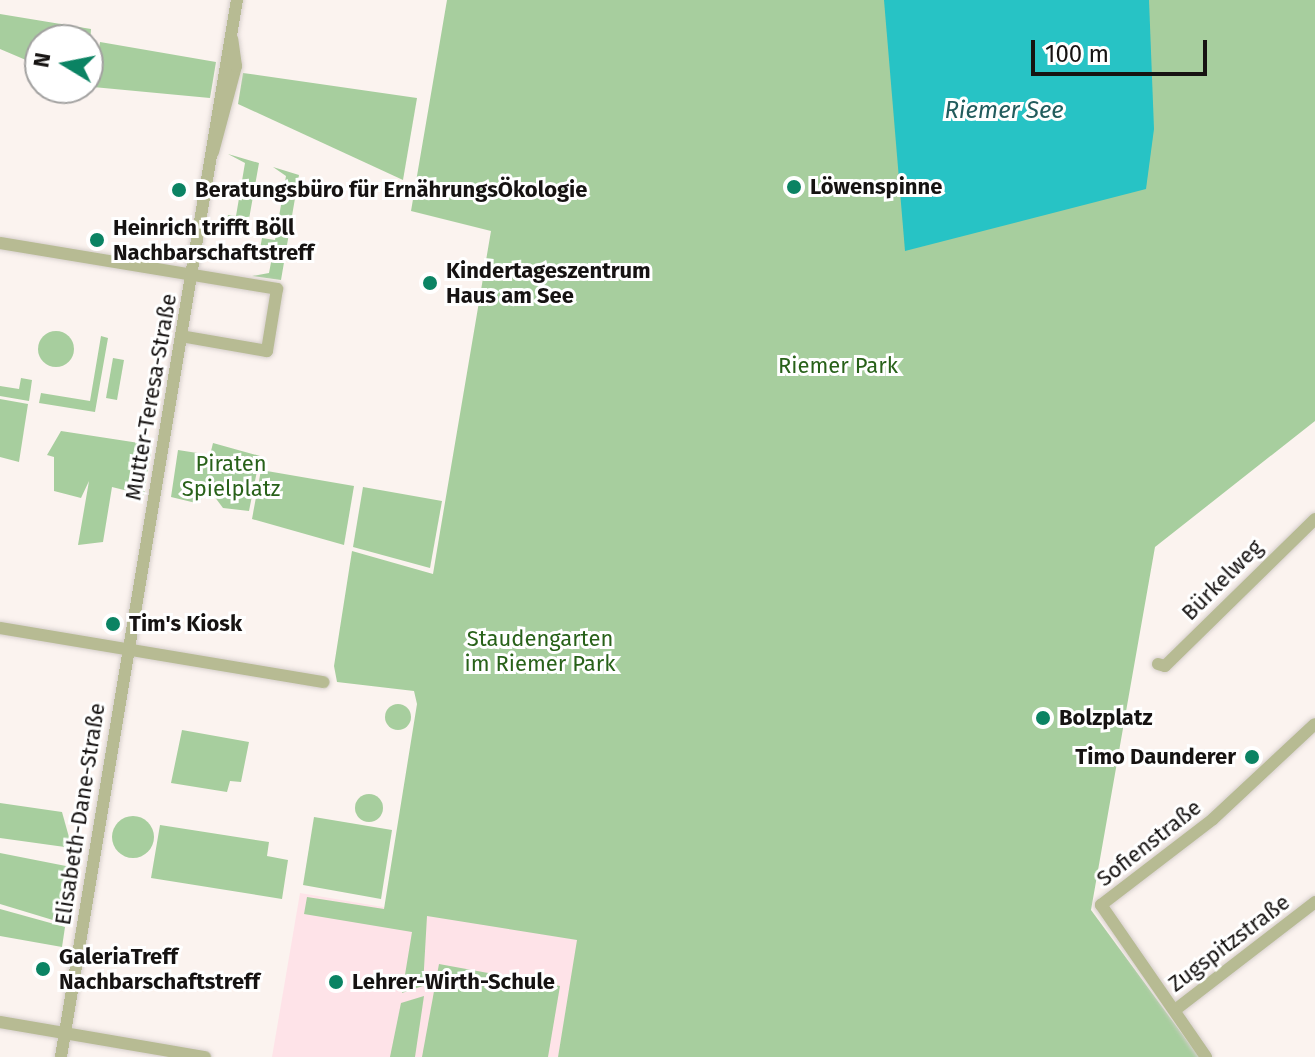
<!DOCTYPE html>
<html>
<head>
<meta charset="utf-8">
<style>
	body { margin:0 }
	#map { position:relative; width:1315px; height:1057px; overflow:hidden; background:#fbf3ef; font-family:"Fira Sans",sans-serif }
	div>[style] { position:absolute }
	.education>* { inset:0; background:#fee3e8 }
	.green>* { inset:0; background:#a7ce9e }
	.round { border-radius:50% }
	.water>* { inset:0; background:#27c3c5 }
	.roads { filter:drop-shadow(0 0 2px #d6cfcc) drop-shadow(0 0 2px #d6cfcc) }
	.minor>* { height:12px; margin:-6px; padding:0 6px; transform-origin:6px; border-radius:6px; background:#b7bb93 }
	.dots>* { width:22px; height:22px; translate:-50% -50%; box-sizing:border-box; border:4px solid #fff; border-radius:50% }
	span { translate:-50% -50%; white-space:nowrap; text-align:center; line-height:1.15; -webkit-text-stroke:6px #fff; paint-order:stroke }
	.poi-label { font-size:22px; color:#161312; font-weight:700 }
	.left { translate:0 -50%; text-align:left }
	.right { translate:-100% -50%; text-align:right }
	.park-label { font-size:22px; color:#286119 }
	.street-label { font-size:22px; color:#161312 }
	.water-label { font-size:24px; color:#225c5d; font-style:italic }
	.north { position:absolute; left:24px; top:24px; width:80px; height:80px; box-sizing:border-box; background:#fff; border:2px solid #a2a1a0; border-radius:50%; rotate:280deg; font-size:22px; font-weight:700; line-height:32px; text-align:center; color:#161312 }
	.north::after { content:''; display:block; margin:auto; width:28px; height:36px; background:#0b8363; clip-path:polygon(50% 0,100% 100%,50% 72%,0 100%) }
	.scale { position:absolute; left:1031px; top:40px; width:176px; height:36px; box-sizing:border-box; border:4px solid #161312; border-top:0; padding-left:10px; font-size:24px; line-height:28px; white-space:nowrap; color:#161312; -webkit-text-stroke:6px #fff; paint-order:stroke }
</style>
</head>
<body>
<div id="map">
	<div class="education">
		<i style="clip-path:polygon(300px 893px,578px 940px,558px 1057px,272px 1057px)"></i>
	</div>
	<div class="green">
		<i style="clip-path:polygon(447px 0,1315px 0,1315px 421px,1155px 547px,1091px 910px,1199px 1057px,558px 1057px,577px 940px,427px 916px,423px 986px,402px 993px,412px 932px,304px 914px,307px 897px,384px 909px,417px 704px,414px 691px,337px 682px,334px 666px,352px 551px,433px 574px,440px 532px,491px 231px,411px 211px)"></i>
		<i style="clip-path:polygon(0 14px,91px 29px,88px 74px,88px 40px,40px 40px,40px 66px,0 49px)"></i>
		<i style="clip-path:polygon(100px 42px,216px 62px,210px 98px,93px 87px)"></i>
		<i style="clip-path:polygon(243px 73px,417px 98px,403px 180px,238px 104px)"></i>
		<i style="clip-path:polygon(228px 154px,259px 163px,249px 219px,242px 218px,239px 235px,225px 232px,228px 215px,236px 216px,245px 163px)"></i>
		<i style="clip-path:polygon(273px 167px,299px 175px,281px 280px,252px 276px,269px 273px,273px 252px,260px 249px,262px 238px,275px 240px,286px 176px)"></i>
		<i class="round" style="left:38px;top:331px;width:36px;height:36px"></i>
		<i style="clip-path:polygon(101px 336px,108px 338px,95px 412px,39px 403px,41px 393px,90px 401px)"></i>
		<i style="clip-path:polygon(113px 358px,124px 360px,117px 400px,106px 398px)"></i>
		<i style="clip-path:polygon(21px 378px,32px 380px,29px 401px,0 396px,0 386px,19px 389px)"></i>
		<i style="clip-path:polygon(0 399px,28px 404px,19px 462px,0 457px)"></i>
		<i style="clip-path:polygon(61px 431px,152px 445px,144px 495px,112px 487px,103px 542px,78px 545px,89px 481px,81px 498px,54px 491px,54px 457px,47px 455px)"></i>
		<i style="clip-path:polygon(213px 443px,260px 456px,249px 511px,223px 508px,211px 492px,196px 503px,171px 497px,178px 450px,210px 455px)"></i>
		<i style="clip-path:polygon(261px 470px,354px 486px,344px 545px,252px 519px)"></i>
		<i style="clip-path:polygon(363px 487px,442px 501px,430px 568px,353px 547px)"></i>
		<i class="round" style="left:385px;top:704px;width:26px;height:26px"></i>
		<i style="clip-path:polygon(182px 730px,249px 742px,241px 782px,230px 781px,227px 792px,171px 783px)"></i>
		<i class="round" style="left:355px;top:794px;width:28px;height:28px"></i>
		<i style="clip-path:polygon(0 803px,62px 812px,72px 848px,0 838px)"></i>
		<i class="round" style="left:112px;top:816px;width:42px;height:42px"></i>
		<i style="clip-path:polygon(314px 817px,392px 830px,381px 899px,303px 885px)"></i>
		<i style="clip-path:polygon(160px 825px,269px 842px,267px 856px,288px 860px,282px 899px,151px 878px)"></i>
		<i style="clip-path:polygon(0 853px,76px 868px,66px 924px,0 904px)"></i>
		<i style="clip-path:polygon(0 909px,65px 927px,62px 947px,0 936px)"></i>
		<i style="clip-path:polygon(439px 964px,560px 986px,548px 1057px,422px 1057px)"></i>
		<i style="clip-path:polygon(424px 996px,415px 1057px,390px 1057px,401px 1003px)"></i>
	</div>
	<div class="water">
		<i style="clip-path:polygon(884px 0,1149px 0,1154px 129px,1146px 189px,905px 251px)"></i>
	</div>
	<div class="roads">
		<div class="minor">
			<i style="left:213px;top:152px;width:89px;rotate:-75deg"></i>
			<i style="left:236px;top:66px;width:27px;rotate:-98deg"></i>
			<i style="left:0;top:243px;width:281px;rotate:9.4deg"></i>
			<i style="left:277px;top:289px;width:63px;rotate:99.2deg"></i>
			<i style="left:267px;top:351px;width:87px;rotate:-170.1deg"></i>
			<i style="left:0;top:628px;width:328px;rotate:9.5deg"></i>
			<i style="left:1158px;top:664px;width:7px;rotate:16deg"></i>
			<i style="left:1165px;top:666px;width:210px;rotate:-44.4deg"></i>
			<i style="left:1175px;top:1010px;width:177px;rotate:-37.6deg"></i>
			<i style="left:0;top:1022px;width:208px;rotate:9.7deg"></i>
			<i style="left:61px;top:1057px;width:1072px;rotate:-80.55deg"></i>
			<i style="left:1206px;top:1057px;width:185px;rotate:-124.6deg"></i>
			<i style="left:1101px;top:905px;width:141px;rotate:-37.5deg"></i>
			<i style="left:1213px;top:819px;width:139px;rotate:-43deg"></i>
		</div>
	</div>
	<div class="dots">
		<i style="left:794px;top:187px;background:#0b8363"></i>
		<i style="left:179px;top:190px;background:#0b8363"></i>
		<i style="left:97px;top:240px;background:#0b8363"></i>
		<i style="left:430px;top:283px;background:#0b8363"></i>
		<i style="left:113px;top:624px;background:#0b8363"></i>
		<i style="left:1043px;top:718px;background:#0b8363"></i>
		<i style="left:1252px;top:757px;background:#0b8363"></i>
		<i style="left:43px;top:969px;background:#0b8363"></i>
		<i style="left:336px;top:982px;background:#0b8363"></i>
	</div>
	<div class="poi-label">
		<span class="left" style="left:810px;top:187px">Löwenspinne</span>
		<span class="left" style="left:195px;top:190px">Beratungsbüro für ErnährungsÖkologie</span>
		<span class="left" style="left:113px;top:240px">Heinrich trifft Böll<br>Nachbarschaftstreff</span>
		<span class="left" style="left:446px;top:283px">Kindertageszentrum<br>Haus am See</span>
		<span class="left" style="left:129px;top:624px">Tim's Kiosk</span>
		<span class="left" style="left:1059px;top:718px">Bolzplatz</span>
		<span class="right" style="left:1236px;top:757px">Timo Daunderer</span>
		<span class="left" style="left:59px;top:969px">GaleriaTreff<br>Nachbarschaftstreff</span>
		<span class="left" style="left:352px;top:982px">Lehrer-Wirth-Schule</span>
	</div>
	<div class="park-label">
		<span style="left:838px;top:366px">Riemer Park</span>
		<span style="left:231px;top:476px">Piraten<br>Spielplatz</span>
		<span style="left:540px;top:651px">Staudengarten<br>im Riemer Park</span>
	</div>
	<div class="street-label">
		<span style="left:151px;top:397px;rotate:-80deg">Mutter-Teresa-Straße</span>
		<span style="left:1222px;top:580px;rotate:-45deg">Bürkelweg</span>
		<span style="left:80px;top:814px;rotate:-81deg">Elisabeth-Dane-Straße</span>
		<span style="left:1149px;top:843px;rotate:-38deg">Sofienstraße</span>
		<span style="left:1229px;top:943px;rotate:-37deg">Zugspitzstraße</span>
	</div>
	<div class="water-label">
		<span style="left:1004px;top:111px">Riemer See</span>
	</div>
	<div class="north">N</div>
	<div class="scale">100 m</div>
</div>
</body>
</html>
